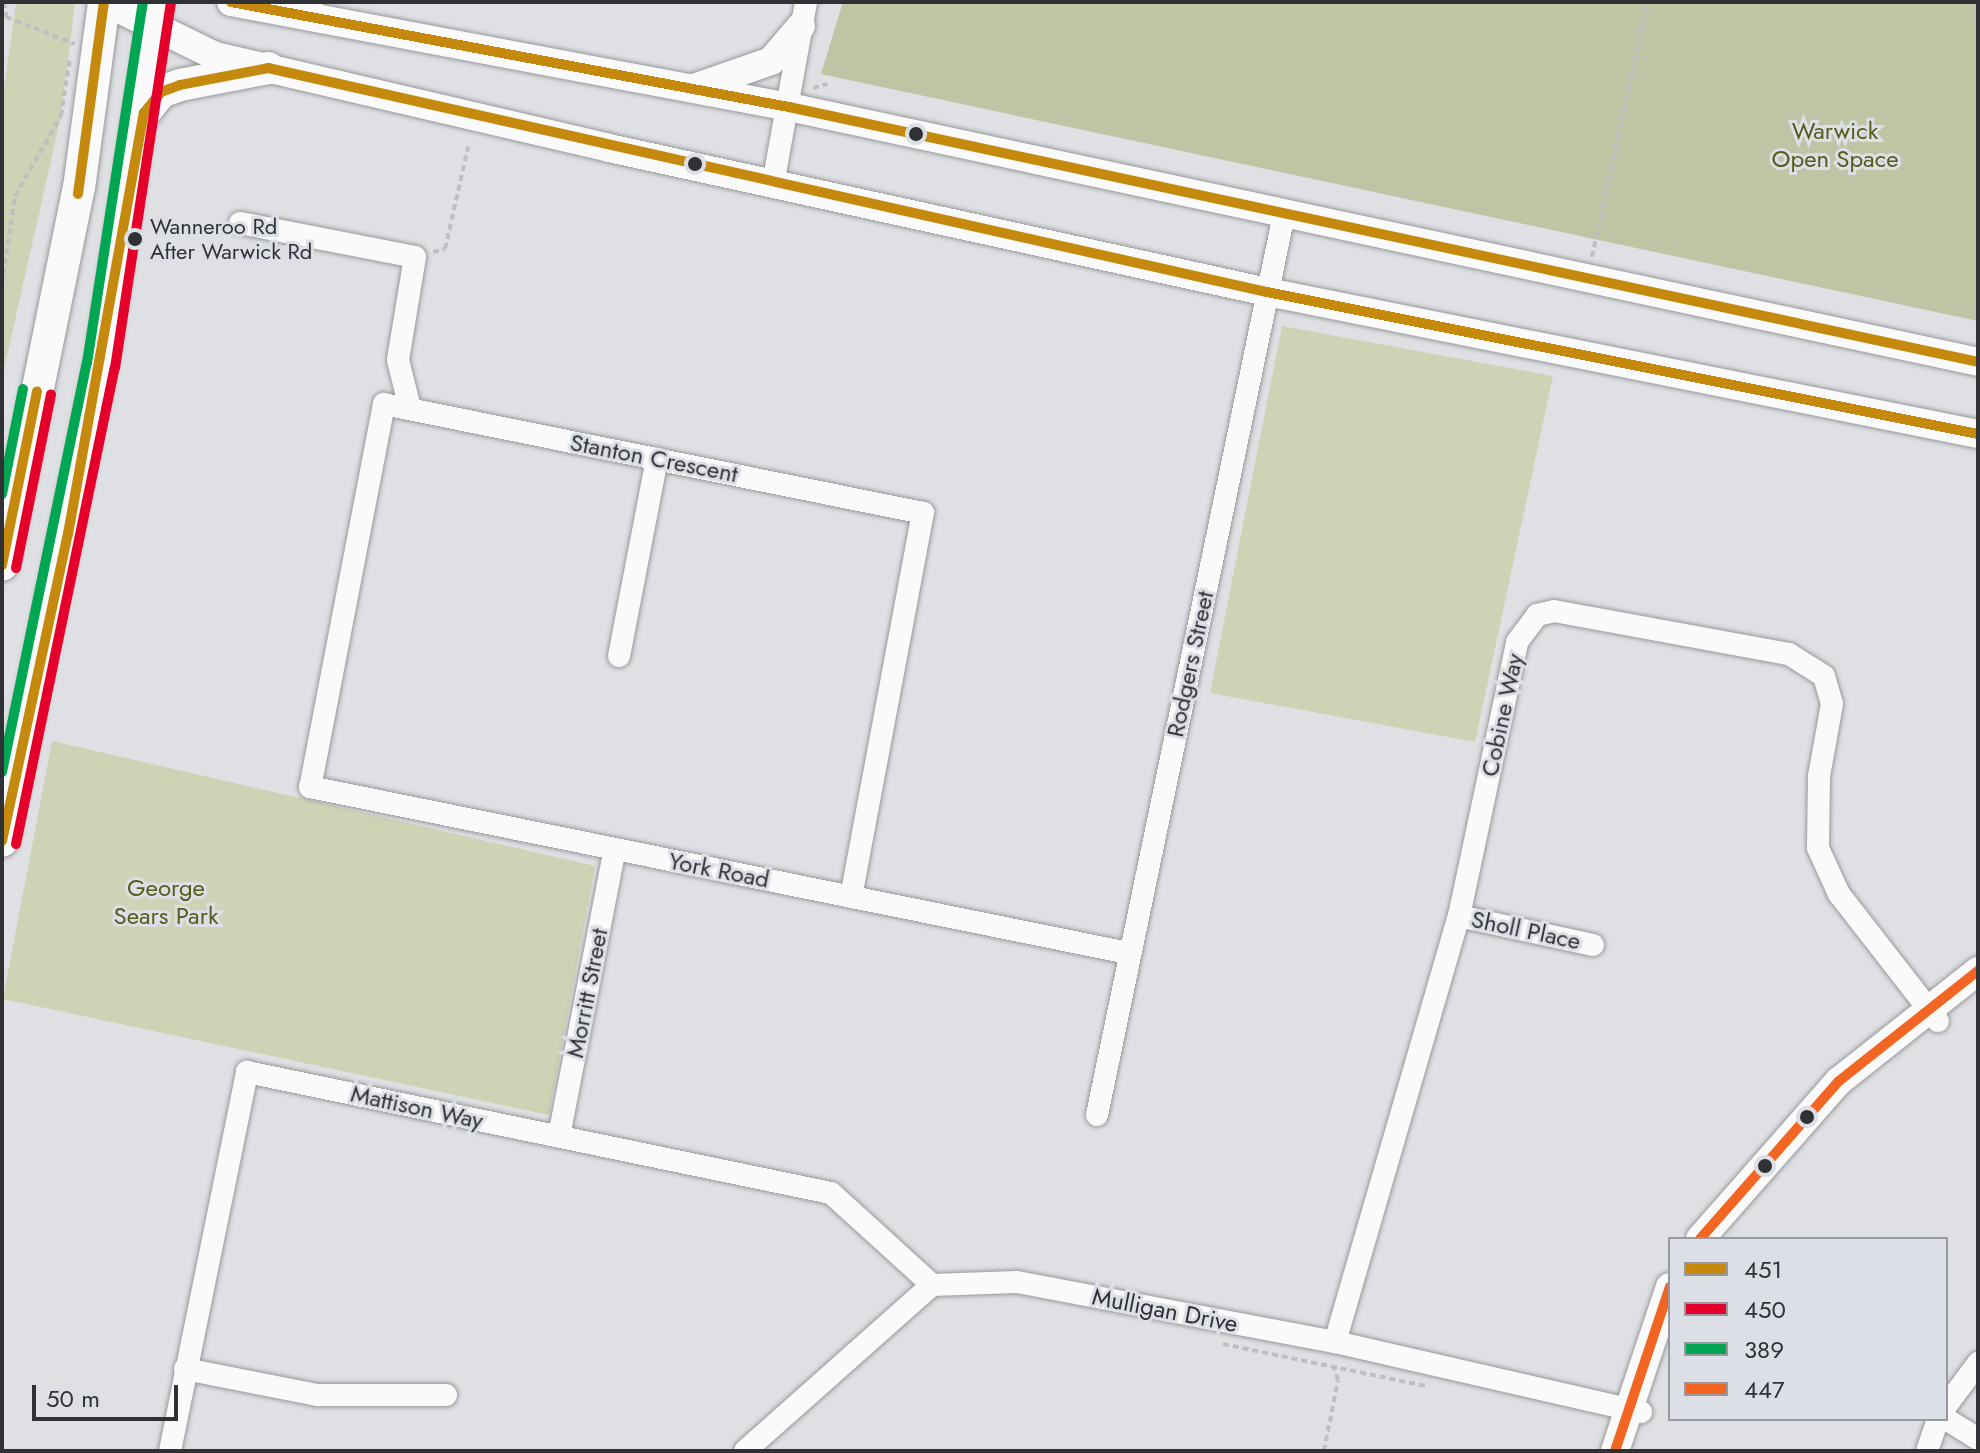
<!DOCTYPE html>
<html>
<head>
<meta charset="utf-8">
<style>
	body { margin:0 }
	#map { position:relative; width:1980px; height:1453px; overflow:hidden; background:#dee0e3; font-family:Jost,sans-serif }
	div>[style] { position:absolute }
	.green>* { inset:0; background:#cdd3b4 }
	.forest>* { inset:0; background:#bec4a4 }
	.path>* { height:4px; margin-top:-2px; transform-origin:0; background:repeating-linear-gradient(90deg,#bebfc0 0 6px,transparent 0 10px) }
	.roads { filter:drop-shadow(0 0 2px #98999b) drop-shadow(0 0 2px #98999b) }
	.minor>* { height:22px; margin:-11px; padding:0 11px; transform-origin:11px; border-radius:11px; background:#fafafb }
	.major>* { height:28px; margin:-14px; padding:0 14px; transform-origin:14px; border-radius:14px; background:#fafafb }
	.highway>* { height:32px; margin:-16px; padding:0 16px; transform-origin:16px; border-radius:16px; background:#fafafb }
	.bus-1>* { height:10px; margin:-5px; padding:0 5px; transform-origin:5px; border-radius:5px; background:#c5890d }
	.bus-2>* { height:10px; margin:-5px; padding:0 5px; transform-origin:5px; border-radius:5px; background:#e4002b }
	.bus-3>* { height:10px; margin:-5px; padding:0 5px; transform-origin:5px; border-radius:5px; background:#00a651 }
	.bus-4>* { height:10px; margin:-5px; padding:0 5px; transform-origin:5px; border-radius:5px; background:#f26522 }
	.dots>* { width:22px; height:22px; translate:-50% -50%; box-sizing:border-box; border:4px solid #dcdfe5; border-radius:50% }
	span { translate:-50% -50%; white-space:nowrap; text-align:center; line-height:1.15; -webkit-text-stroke:6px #dcdfe5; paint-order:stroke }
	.bus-label { font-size:22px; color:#303134 }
	.left { translate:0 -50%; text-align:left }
	.park-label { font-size:24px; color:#555d1a }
	.street-label { font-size:24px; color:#303134 }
	.frame { position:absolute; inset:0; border:4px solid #303134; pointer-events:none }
	.legend { position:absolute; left:1668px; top:1237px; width:280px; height:184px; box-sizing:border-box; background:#dcdfe5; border:2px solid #97999e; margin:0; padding:10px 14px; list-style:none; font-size:24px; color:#303134 }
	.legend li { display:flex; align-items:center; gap:16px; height:40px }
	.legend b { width:40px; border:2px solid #97999e }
	.scale { position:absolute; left:32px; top:1385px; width:146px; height:36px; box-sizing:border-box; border:4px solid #303134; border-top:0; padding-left:10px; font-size:24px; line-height:28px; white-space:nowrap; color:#303134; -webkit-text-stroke:6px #dcdfe5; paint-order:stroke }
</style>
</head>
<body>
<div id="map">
	<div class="green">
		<i style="clip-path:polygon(16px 2px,75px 2px,61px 116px,2px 378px,2px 104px)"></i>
		<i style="clip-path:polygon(1282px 326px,1553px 376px,1475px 742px,1210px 693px)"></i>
		<i style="clip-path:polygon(52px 741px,595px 866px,549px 1115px,3px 999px)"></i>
	</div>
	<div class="forest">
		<i style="clip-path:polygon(843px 2px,1978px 2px,1978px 321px,821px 74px)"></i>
	</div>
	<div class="path">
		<i style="left:4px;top:2px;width:15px;rotate:82deg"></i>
		<i style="left:6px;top:17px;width:74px;rotate:21.4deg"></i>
		<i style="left:813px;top:88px;width:15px;rotate:-16deg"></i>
		<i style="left:433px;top:252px;width:12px;rotate:-14deg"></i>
		<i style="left:445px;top:249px;width:105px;rotate:-77.3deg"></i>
		<i style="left:1592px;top:257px;width:261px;rotate:-77.8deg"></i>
		<i style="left:2px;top:284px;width:89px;rotate:-81.6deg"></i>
		<i style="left:15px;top:196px;width:92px;rotate:-60.1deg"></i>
		<i style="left:61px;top:116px;width:59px;rotate:-81.2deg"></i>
		<i style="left:1223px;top:1344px;width:207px;rotate:11.7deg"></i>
		<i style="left:1324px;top:1451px;width:72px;rotate:-78.8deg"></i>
		<i style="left:1338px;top:1380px;width:14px;rotate:-107deg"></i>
	</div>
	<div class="roads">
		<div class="minor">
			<i style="left:773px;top:184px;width:185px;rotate:-79.7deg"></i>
			<i style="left:240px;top:223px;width:178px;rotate:11deg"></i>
			<i style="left:415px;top:257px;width:104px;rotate:99.4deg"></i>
			<i style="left:398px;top:360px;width:49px;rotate:76deg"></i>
			<i style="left:619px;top:656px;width:201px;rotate:-79.1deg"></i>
			<i style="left:851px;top:897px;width:391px;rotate:-79.4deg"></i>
			<i style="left:923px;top:513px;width:550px;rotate:-168.57deg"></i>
			<i style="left:384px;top:404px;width:390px;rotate:100.9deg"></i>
			<i style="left:310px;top:787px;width:835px;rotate:11.47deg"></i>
			<i style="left:1459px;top:916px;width:137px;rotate:12.2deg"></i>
			<i style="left:1097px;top:1115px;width:920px;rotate:-78.27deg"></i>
			<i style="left:559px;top:1136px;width:292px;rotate:-79deg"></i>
			<i style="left:1335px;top:1342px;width:444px;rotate:-73.8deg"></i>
			<i style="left:1459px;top:916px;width:280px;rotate:-78deg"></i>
			<i style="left:1517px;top:642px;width:34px;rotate:-53deg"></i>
			<i style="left:1537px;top:615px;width:17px;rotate:-13deg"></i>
			<i style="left:1554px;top:611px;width:239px;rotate:10.4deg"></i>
			<i style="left:1789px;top:654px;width:41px;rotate:32.2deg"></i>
			<i style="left:1824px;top:676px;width:29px;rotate:74deg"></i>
			<i style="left:1832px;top:704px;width:73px;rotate:100.2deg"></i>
			<i style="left:1819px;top:776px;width:72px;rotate:90.8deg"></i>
			<i style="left:1818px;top:848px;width:51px;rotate:65.5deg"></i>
			<i style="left:1839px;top:894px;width:161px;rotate:52.1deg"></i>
			<i style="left:185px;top:1369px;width:136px;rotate:11.1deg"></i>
			<i style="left:318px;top:1395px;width:128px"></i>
			<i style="left:1946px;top:1406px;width:54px;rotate:-53.3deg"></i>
			<i style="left:1946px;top:1419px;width:38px;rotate:32deg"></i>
			<i style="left:170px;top:1451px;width:387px;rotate:-78.5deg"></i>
			<i style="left:247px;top:1072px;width:596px;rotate:11.71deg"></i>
			<i style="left:831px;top:1193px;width:137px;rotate:42.3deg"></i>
			<i style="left:745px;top:1451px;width:250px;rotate:-41.6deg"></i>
			<i style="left:932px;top:1285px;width:85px;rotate:-2deg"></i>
			<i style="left:1017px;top:1282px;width:324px;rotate:10.7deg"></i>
			<i style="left:1335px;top:1342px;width:314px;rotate:12.9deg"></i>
			<i style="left:1927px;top:1451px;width:34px;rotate:-71deg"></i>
		</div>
		<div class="major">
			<i style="left:105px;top:2px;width:123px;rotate:26.1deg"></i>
			<i style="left:215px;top:56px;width:405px;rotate:13.1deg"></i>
			<i style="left:609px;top:148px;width:674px;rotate:12.34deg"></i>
			<i style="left:1267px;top:292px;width:725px;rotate:11.29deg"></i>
			<i style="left:231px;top:2px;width:568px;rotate:10.66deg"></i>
			<i style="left:789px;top:107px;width:1216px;rotate:12.1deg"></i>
			<i style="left:694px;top:88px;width:82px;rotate:-19.3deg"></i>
			<i style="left:771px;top:61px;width:46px;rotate:-49.4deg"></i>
			<i style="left:1700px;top:1239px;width:210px;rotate:-48.7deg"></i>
			<i style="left:1839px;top:1081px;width:177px;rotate:-38.4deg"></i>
			<i style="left:1615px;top:1451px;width:173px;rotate:-71.5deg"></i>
		</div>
		<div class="highway">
			<i style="left:275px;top:2px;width:36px;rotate:18deg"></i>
			<i style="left:144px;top:113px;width:27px;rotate:-51deg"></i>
			<i style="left:161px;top:92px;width:20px;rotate:-20deg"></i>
			<i style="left:180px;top:85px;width:90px;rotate:-10.9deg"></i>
			<i style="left:2px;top:565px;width:385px;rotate:-78.5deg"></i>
			<i style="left:79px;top:188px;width:188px;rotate:-82.3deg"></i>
			<i style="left:2px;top:841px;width:486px;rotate:-78.3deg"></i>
			<i style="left:101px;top:365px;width:367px;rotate:-81.2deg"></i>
		</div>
	</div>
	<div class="bus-1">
		<i style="left:231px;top:2px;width:568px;rotate:10.66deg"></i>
		<i style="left:789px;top:107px;width:1216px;rotate:12.1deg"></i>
		<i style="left:78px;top:194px;width:194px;rotate:-82.3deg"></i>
		<i style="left:2px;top:565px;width:177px;rotate:-78.6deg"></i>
		<i style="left:2px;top:841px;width:314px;rotate:-77.9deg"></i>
		<i style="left:68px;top:534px;width:428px;rotate:-79.8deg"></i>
		<i style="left:144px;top:113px;width:27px;rotate:-51deg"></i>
		<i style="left:161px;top:92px;width:20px;rotate:-20deg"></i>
		<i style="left:180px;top:85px;width:90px;rotate:-10.9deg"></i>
		<i style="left:268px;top:68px;width:1024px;rotate:12.64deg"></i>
		<i style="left:1267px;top:292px;width:725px;rotate:11.29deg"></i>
	</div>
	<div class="bus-2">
		<i style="left:16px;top:568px;width:177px;rotate:-78.6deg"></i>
		<i style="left:16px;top:844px;width:486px;rotate:-78.3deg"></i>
		<i style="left:115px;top:368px;width:368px;rotate:-81.3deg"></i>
	</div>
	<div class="bus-3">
		<i style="left:2px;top:494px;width:107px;rotate:-78.7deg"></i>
		<i style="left:2px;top:772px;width:418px;rotate:-78.3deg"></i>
		<i style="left:87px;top:363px;width:365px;rotate:-81.2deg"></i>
	</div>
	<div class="bus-4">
		<i style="left:1700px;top:1239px;width:210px;rotate:-48.7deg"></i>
		<i style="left:1839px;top:1081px;width:177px;rotate:-38.4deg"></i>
		<i style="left:1615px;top:1451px;width:173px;rotate:-71.5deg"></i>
	</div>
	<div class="dots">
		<i style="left:916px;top:134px;background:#303134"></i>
		<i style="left:695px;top:164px;background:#303134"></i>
		<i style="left:135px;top:239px;background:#303134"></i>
		<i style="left:1807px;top:1117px;background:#303134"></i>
		<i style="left:1765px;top:1166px;background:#303134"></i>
	</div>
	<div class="bus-label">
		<span class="left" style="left:150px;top:239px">Wanneroo Rd<br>After Warwick Rd</span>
	</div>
	<div class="park-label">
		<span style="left:1835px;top:145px">Warwick<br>Open Space</span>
		<span style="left:166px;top:902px">George<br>Sears Park</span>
	</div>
	<div class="street-label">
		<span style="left:654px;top:458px;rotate:11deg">Stanton Crescent</span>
		<span style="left:1190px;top:664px;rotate:-78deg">Rodgers Street</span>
		<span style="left:1502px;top:715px;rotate:-78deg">Cobine Way</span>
		<span style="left:719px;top:870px;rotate:11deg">York Road</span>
		<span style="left:1526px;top:930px;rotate:12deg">Sholl Place</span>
		<span style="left:587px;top:993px;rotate:-79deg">Morritt Street</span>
		<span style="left:417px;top:1107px;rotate:12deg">Mattison Way</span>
		<span style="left:1165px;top:1310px;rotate:11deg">Mulligan Drive</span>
	</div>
	<div class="frame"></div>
	<ul class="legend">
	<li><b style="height:10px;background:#c5890d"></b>451</li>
	<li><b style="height:10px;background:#e4002b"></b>450</li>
	<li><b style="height:10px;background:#00a651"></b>389</li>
	<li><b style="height:10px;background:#f26522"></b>447</li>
	</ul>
	<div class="scale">50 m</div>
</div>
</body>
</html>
